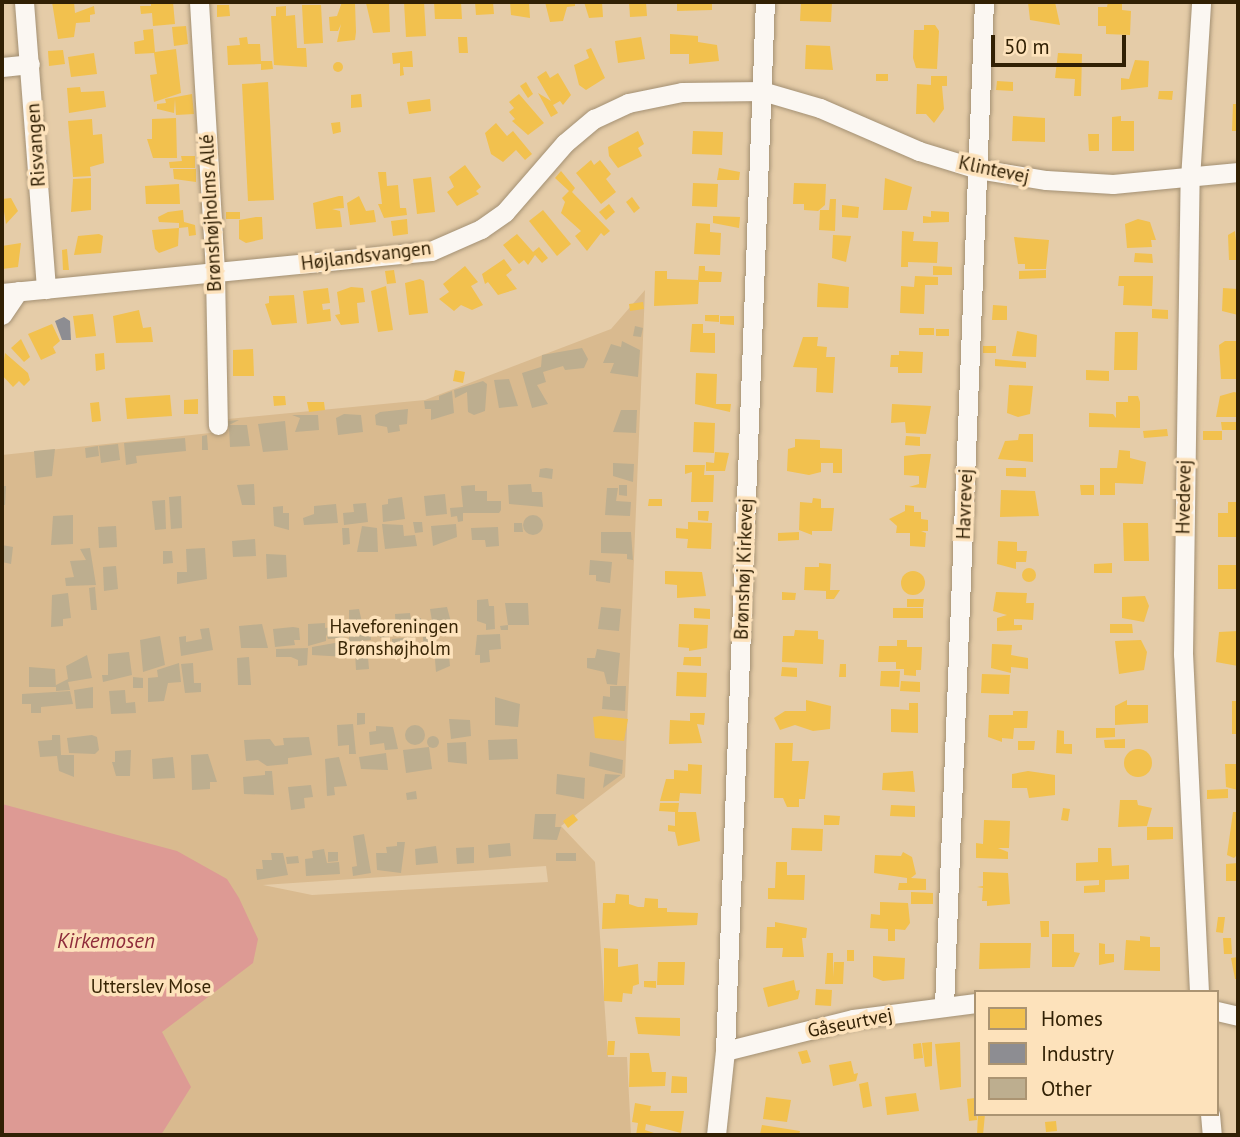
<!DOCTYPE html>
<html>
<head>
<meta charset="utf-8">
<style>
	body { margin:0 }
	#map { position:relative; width:1240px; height:1137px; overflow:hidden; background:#e5cca8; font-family:"PT Sans",sans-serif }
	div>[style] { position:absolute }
	.green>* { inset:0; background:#d9ba8f }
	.water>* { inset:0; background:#dd9a94 }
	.homes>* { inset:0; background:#f2c14e }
	.round { border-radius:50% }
	.industry>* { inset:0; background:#8d8d92 }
	.building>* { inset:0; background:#bdae8f }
	.roads { filter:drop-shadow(0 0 2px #a39073) drop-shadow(0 0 2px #a39073) }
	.minor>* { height:19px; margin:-9.5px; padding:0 9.5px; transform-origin:9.5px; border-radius:9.5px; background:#fbf7f2 }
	span { translate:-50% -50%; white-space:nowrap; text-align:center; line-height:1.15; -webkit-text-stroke:7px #fde2bb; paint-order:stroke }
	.street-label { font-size:19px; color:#312004 }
	.park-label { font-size:19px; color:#392606 }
	.water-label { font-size:21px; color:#8f2c3b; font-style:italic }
	.frame { position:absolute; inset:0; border:4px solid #312004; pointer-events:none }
	.legend { position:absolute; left:974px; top:990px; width:245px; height:126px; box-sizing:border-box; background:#fde2bb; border:2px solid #ab9472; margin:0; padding:9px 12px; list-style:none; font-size:21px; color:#312004 }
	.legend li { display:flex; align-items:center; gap:14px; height:35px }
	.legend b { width:35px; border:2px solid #ab9472 }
	.scale { position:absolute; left:991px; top:35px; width:135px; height:32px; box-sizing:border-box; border:4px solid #312004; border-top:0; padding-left:9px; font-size:21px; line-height:24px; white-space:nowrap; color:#312004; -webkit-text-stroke:5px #fde2bb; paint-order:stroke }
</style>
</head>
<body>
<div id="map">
	<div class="green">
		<i style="clip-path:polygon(evenodd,645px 290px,625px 777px,561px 826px,595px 862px,608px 1057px,627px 1057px,631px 1135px,2px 1135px,2px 455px,220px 432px,228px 419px,425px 400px,611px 329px,645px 290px,546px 866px,548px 882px,312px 895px,263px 885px,546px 866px)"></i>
	</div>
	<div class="water">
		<i style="clip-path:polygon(2px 804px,177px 851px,227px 879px,239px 898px,258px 939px,253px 963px,162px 1032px,191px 1087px,161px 1135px,2px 1135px)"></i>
	</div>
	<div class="homes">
		<i style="clip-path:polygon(52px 2px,74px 2px,75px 13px,94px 6px,95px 14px,90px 15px,90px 22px,76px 23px,74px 37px,58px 39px)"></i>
		<i style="clip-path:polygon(151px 2px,173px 2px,175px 24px,153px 26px,152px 13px,141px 14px,140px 6px,151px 6px)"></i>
		<i style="clip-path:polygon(342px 2px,355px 3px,356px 32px,355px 40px,337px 42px,341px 24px,338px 31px,330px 31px,329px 17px,337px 16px)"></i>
		<i style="clip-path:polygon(389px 2px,390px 32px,373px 33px,366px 3px)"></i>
		<i style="clip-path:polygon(404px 2px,424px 2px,426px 36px,406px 37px)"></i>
		<i style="clip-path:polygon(434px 2px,461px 2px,462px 19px,435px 19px)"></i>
		<i style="clip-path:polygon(475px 2px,493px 2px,494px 14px,476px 15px)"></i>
		<i style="clip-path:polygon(510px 2px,529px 2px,530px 18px,511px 15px)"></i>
		<i style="clip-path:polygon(545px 2px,575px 2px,575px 6px,567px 7px,563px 21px,550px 22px)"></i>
		<i style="clip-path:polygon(584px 2px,602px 2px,603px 17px,589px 18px)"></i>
		<i style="clip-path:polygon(629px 2px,646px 2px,647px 16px,630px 17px)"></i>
		<i style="clip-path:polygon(677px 2px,712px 2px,712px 10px,677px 11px)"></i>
		<i style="clip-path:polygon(801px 2px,832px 2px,831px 22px,800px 21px)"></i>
		<i style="clip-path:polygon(1028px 2px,1055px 2px,1060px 25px,1030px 20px)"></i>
		<i style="clip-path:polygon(1108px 2px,1122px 2px,1122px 10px,1131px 11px,1130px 35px,1106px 34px,1106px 26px,1098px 26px,1098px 7px,1107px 7px)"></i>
		<i style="clip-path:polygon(217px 5px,229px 5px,230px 16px,217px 17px)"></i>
		<i style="clip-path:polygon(302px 5px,321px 5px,323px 43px,304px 44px)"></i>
		<i style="clip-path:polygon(286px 6px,286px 16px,295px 15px,297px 48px,306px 48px,307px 67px,274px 65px,271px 16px,276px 16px,276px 7px)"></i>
		<i style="clip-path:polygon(924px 25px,935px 25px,939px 31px,937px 69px,916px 68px,913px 58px,914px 30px,924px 30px)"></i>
		<i style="clip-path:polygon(186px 26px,188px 44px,174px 46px,172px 27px)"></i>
		<i style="clip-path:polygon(153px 29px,155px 52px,176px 49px,181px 93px,154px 102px,150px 75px,157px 74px,154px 53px,135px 54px,134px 42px,144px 40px,143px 30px)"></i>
		<i style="clip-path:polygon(670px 34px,698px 36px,698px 42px,717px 45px,719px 61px,689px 64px,689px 54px,670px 54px)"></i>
		<i style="clip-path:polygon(247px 37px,248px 44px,260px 44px,261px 61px,272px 61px,273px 69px,261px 70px,261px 64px,228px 65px,227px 46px,240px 45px,239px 38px)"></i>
		<i style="clip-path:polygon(458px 37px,467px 37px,468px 53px,459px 53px)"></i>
		<i style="clip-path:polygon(641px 37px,645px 59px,618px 63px,615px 41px)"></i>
		<i style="clip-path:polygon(806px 45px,830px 46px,833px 70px,805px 69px)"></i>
		<i style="clip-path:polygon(591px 48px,605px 78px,586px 90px,579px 85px,574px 65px,589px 58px,586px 50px)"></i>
		<i style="clip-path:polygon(63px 50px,65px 64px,49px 66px,48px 51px)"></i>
		<i style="clip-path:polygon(412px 51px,413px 67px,403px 67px,404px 75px,400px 76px,400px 63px,393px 64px,392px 53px)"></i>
		<i style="clip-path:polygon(94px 53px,97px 74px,71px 77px,68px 57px)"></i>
		<i style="clip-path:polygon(1058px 53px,1082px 54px,1081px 96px,1074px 96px,1075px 79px,1055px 78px)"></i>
		<i style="clip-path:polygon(1135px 60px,1149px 61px,1148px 87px,1121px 90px,1121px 78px,1129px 79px)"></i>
		<i class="round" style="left:333px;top:62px;width:10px;height:10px"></i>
		<i style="clip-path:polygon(546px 71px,550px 78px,558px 73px,571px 95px,563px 105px,560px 101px,553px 105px,558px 113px,551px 117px,538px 93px,551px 101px,537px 77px)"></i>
		<i style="clip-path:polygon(876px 74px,888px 74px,888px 81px,876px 81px)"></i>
		<i style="clip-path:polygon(931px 76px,947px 76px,947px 86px,942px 86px,944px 109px,934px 123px,926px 114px,916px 114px,917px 84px,931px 85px)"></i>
		<i style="clip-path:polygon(997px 81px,1013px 82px,1013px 91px,996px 90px)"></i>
		<i style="clip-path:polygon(268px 82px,274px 200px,248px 201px,242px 84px)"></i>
		<i style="clip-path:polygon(526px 82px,533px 94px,528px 98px,520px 86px)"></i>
		<i style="clip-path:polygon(80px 87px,81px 92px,104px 91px,106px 107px,69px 113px,67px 88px)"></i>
		<i style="clip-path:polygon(1159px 91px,1173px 91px,1172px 100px,1158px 99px)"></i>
		<i style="clip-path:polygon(192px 94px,194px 114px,176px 115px,175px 99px,174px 113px,157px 109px,157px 104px,166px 103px,165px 99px)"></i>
		<i style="clip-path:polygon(361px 94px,362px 107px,351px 108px,351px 95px)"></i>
		<i style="clip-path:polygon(519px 94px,544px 123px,528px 135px,512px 121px,515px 119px,509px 112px,514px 108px,509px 102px)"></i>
		<i style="clip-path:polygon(430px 99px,431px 111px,409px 114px,407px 102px)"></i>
		<i style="clip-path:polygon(1233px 104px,1238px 104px,1238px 131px,1232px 131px)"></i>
		<i style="clip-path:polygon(1013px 116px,1045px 118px,1045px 142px,1012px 141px)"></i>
		<i style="clip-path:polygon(1121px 116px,1121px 121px,1134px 121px,1134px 151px,1112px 151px,1112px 117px)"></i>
		<i style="clip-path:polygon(176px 118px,177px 158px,153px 158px,147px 139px,152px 139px,152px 119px)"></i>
		<i style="clip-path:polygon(92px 119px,93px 135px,102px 134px,104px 163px,90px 167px,91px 176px,73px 177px,68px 121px)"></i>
		<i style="clip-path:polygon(340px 122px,341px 132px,333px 134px,331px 123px)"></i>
		<i style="clip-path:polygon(496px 123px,507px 136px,513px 131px,532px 154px,525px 160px,516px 150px,503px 162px,491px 154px,485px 133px)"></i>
		<i style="clip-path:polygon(638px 131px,644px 144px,638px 148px,642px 156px,618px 168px,609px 156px,608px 147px)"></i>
		<i style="clip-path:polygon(693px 131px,723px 132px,722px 155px,692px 154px)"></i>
		<i style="clip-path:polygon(1088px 134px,1099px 134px,1099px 151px,1089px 151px)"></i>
		<i style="clip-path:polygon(181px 156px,195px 156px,195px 168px,170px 168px,169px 162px,182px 161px)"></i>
		<i style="clip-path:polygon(591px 160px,594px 165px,600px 160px,611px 174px,606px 179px,616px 192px,601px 204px,576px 173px)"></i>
		<i style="clip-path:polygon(465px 165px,481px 187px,476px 191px,479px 194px,457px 206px,447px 192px,454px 187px,449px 177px)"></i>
		<i style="clip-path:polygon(719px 168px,740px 172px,739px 180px,717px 180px)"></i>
		<i style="clip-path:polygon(173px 169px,196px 169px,196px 182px,174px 179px)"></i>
		<i style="clip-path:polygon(561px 171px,575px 188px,572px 192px,610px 231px,604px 236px,601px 233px,587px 251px,575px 236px,581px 231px,561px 213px,565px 202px,562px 198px,569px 191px,555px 178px)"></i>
		<i style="clip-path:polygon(378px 172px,386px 172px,387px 186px,398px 185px,400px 208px,406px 208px,407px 215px,384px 218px,378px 204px,382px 204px)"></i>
		<i style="clip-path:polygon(431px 177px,435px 212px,417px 214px,413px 179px)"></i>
		<i style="clip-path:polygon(91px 178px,91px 210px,71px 212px,73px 179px)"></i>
		<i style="clip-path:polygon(885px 178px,912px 187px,907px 210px,883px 210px)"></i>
		<i style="clip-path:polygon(693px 183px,718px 184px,717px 207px,692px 206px)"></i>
		<i style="clip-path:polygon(794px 183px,826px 184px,825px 205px,818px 211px,804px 210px,804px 204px,793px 204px)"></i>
		<i style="clip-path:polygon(179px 184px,180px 204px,146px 204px,145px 186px)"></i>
		<i style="clip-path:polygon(339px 196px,343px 196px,344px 208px,332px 209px,340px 211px,342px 227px,316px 229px,313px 203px)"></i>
		<i style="clip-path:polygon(359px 196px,366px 211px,374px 210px,376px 222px,350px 225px,347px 203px)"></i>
		<i style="clip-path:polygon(632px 197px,640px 208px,634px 213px,626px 202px)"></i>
		<i style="clip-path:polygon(11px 198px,18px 211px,6px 224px,2px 199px)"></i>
		<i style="clip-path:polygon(830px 199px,836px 199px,835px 231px,819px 230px,820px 210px,829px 210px)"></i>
		<i style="clip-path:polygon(609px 204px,615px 212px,606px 220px,599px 212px)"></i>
		<i style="clip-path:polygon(842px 205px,859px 207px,858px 218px,842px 217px)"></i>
		<i style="clip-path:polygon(183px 210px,184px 222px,195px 225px,196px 235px,189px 236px,188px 227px,179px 228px,179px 223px,159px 222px,158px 217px,168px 212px)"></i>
		<i style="clip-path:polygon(543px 210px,571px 244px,557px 256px,529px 221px)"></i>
		<i style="clip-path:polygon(931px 211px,949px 212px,949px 222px,923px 223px,923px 216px,931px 217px)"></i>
		<i style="clip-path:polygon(226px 212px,240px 212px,240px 219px,226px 219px)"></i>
		<i style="clip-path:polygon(713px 216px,740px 217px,739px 228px,713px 223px)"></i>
		<i style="clip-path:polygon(256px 217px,262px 217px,263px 239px,246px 243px,239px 239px,239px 220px)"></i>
		<i style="clip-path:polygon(407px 219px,408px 234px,393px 236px,391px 221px)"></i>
		<i style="clip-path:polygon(1138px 219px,1150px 222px,1156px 240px,1151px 240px,1152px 247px,1127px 248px,1125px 224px)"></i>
		<i style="clip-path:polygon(696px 223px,710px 224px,710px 232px,721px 233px,720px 255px,694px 254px)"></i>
		<i style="clip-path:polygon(179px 228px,178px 246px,159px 253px,155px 249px,152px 230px)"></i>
		<i style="clip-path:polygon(902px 231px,914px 232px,913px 241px,938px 242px,937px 263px,908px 262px,908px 267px,901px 267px)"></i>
		<i style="clip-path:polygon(1235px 231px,1238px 260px,1229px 260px,1228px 235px)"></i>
		<i style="clip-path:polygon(99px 234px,103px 236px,101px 253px,74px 255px,78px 236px)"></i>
		<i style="clip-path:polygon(517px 234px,533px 252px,539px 247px,548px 258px,542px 263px,535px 255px,528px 265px,524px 260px,519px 264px,503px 245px)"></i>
		<i style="clip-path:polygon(833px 235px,851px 236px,846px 262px,832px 258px)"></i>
		<i style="clip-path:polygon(1014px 237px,1049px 240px,1046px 269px,1025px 269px,1025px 264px,1018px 264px)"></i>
		<i style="clip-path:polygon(21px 243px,18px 267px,2px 269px,2px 246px)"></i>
		<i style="clip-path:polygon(67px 249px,69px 270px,63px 270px,62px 250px)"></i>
		<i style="clip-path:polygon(1135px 253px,1152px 254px,1153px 263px,1134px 262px)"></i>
		<i style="clip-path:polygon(504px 259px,512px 270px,506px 275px,517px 289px,498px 295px,488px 282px,485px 284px,482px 274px)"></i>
		<i style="clip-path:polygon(465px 266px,478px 282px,471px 286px,483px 305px,472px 310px,461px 305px,454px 311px,439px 299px,449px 292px,443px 284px)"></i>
		<i style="clip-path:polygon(699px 266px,705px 266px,705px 271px,722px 272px,721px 282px,699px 282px,698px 304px,654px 306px,655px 271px,667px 271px,667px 279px,698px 280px)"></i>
		<i style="clip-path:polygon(933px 266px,952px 267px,952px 275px,933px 275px)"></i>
		<i style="clip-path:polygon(394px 270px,396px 283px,387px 284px,385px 271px)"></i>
		<i style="clip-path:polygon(1046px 270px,1046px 278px,1019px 279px,1019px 271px)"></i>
		<i style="clip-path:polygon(915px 276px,938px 277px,938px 285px,925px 285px,924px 314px,900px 313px,901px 286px,914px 287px)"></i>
		<i style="clip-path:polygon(1119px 276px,1153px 276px,1152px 306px,1123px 305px,1124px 286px,1118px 286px)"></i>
		<i style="clip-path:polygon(420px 279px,424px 281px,428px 313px,409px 315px,405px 283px)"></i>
		<i style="clip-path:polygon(818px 283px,849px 287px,848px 308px,817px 307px)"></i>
		<i style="clip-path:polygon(386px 286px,393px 330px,378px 332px,371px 291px)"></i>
		<i style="clip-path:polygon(351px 287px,363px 288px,365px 302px,357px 303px,359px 323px,341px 325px,335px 315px,340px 314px,337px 292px)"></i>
		<i style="clip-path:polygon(328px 288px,330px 303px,322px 304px,323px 310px,330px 309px,331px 321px,307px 324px,303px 291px)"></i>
		<i style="clip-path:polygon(1223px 288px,1238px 289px,1238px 315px,1222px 311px)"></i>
		<i style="clip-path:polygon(294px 295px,297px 323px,272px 325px,265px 304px,269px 303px,269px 296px)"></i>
		<i style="clip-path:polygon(643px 302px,644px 309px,630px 311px,629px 304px)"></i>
		<i style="clip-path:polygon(993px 305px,1007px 306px,1007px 320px,992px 320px)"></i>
		<i style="clip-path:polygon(1152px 309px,1168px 310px,1168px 319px,1152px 318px)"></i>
		<i style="clip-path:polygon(139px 310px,143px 328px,151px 327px,153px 342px,116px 343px,113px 316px)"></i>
		<i style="clip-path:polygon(93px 314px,96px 336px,76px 338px,73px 316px)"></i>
		<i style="clip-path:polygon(705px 315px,719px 315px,719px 322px,705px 321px)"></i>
		<i style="clip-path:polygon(720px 316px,734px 316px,734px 325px,720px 324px)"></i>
		<i style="clip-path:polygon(52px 324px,60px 341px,53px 347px,56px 353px,41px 360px,28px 334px)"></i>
		<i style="clip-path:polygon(692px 324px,703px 324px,703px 333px,715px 333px,715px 353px,690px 352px)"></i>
		<i style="clip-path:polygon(919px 328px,934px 328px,934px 335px,919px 335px)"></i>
		<i style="clip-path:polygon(936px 329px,949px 329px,949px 336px,936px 336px)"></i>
		<i style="clip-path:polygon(1017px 331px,1037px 335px,1036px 357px,1012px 356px)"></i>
		<i style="clip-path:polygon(1115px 332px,1138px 332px,1137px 370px,1114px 370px)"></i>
		<i style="clip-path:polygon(803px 337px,818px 337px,817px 346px,827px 347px,826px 357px,835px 357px,833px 393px,816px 392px,817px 368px,793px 367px)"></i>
		<i style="clip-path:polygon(21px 339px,30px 357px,24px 362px,11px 348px)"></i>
		<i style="clip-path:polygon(1225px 341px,1238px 341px,1238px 379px,1221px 379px,1219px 345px)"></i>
		<i style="clip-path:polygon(983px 346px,996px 346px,996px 353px,983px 353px)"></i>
		<i style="clip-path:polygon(253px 349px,254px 376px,233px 376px,233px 350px)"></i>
		<i style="clip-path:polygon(899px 351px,923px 352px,922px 373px,898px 373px,898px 367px,890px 367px,891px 355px,899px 355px)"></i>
		<i style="clip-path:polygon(5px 353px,28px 373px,30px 380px,24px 386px,19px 381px,13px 387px,2px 375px)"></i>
		<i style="clip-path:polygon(104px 353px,105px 369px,96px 371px,95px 354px)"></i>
		<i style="clip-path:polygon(995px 359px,1026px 362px,1026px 368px,995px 366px)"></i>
		<i style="clip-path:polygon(455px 370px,465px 372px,463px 383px,453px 381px)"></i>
		<i style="clip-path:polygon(1086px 370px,1109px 371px,1109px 381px,1086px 380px)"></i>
		<i style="clip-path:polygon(696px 373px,717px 374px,716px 404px,731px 404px,730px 412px,695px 404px)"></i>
		<i style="clip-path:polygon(1009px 385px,1033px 386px,1030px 414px,1018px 417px,1007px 413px)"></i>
		<i style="clip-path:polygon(1234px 392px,1238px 393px,1238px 417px,1216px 417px,1220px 396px)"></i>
		<i style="clip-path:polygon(170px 395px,172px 416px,127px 419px,125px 398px)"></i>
		<i style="clip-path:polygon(273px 396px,285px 396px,286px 405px,274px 406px)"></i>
		<i style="clip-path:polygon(1128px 396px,1138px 396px,1140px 402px,1140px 428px,1089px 427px,1089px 413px,1113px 414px,1116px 418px,1116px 402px,1128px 402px)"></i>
		<i style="clip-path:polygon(198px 399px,198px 414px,184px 414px,184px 400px)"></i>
		<i style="clip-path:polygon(99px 402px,101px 421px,92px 422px,90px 403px)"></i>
		<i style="clip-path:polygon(307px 402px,324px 402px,325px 410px,309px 412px)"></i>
		<i style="clip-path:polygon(892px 404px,931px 406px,926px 434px,906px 433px,905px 422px,891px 423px)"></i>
		<i style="clip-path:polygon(694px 422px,715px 423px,714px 453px,693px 452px)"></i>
		<i style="clip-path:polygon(1221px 422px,1238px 422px,1238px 430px,1222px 430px)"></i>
		<i style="clip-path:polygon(1167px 429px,1168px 436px,1144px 438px,1143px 431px)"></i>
		<i style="clip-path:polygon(1203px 431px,1222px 431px,1222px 440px,1203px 440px)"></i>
		<i style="clip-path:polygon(1019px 434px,1033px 434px,1033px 462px,998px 459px,1005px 441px,1018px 440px)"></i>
		<i style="clip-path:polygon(906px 436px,920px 437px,920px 446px,905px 445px)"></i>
		<i style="clip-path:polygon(795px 439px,820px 440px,820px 448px,842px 449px,842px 473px,833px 473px,833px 463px,821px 463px,821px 472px,809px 475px,787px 471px,788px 449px,795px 447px)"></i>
		<i style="clip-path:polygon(1119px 450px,1130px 451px,1130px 458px,1146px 462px,1143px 484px,1115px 483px,1115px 495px,1100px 495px,1100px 468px,1117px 468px)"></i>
		<i style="clip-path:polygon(715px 452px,729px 453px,725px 471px,706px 471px,706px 462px,714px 463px)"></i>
		<i style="clip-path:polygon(921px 454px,931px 454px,926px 488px,909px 487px,919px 484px,919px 476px,904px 475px,904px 456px)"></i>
		<i style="clip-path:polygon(685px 465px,705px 465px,704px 475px,714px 475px,713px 502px,691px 502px,692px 472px,685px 474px)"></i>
		<i style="clip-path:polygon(1006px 468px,1026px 468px,1026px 477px,1006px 476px)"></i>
		<i style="clip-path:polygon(1080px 485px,1094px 485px,1094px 495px,1081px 495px)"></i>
		<i style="clip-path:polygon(1001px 490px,1035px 491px,1039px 516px,1000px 517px)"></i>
		<i style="clip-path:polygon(813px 498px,821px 499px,821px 508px,834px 508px,832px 531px,812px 531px,812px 535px,799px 530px,800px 502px,812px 503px)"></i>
		<i style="clip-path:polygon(649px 499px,662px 499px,662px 506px,648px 506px)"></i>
		<i style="clip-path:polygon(1228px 502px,1237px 502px,1238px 537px,1218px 537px,1218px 513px,1228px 513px)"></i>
		<i style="clip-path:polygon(905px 505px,914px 506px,914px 512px,921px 512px,921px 519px,928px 520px,928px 531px,921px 531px,926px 533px,925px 547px,910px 546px,910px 533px,896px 533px,897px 526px,889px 519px,905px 511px)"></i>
		<i style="clip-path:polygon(698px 511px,709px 511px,708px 521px,698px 520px)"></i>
		<i style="clip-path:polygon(688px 522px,712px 523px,711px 549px,687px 548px,688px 539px,676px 538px,676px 528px,688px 529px)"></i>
		<i style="clip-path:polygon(1123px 523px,1148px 523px,1149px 561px,1124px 561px)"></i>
		<i style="clip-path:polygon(799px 532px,799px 540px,778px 541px,778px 533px)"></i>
		<i style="clip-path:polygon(998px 541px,1017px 542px,1017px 551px,1027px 551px,1026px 562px,1016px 562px,1016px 569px,997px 564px)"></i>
		<i style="clip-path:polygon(819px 563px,831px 564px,830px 590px,840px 590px,834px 599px,826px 599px,826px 591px,804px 590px,805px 567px,819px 567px)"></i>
		<i style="clip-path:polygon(1112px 563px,1112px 573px,1094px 573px,1094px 564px)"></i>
		<i style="clip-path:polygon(1218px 565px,1238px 565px,1238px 589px,1218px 589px)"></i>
		<i class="round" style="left:1022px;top:568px;width:14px;height:14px"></i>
		<i style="clip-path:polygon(665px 571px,702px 572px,706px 596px,677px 598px,677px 585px,665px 584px)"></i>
		<i class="round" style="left:901px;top:571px;width:24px;height:24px"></i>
		<i style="clip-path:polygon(782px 592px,796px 593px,795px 600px,782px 600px)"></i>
		<i style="clip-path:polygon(996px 592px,1027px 593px,1026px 603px,1034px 603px,1033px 620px,1014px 619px,1014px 625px,1022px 625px,1022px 630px,997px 631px,997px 618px,1007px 615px,993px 611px)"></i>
		<i style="clip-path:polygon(1145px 596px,1149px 606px,1144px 622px,1122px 618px,1122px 597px)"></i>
		<i style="clip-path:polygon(907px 599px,924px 599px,923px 607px,907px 607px)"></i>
		<i style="clip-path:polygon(694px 608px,710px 609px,710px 619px,694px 618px)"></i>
		<i style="clip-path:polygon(893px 608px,923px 608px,923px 618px,893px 618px)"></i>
		<i style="clip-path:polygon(679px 624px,708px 625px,707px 648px,689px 651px,689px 648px,678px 647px)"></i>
		<i style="clip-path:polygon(1110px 624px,1132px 624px,1133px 633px,1110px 633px)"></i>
		<i style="clip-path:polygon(795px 630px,818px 631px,818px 639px,824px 640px,823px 664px,782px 662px,783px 636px,794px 636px)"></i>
		<i style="clip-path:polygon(1238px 631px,1238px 666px,1216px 662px,1219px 632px)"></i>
		<i style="clip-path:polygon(897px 640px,907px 640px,907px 647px,922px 647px,921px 670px,916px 670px,916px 676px,904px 675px,904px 669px,896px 669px,896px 662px,878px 662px,879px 646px,897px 646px)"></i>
		<i style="clip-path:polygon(1141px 640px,1147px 652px,1144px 670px,1119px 674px,1115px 641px)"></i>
		<i style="clip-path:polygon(992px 644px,1012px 645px,1011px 655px,1028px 658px,1028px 669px,1011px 667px,1011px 673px,991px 668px)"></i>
		<i style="clip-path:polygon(684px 657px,701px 657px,701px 666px,683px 665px)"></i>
		<i style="clip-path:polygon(840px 664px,846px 664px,846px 677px,839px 677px)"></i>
		<i style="clip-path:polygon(782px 667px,797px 668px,797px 677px,781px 676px)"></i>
		<i style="clip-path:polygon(881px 671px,900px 671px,899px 687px,880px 686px)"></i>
		<i style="clip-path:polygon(677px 672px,707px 673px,706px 697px,676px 696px)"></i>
		<i style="clip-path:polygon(982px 674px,1010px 675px,1009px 694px,981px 693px)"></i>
		<i style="clip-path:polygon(901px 681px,920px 682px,920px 692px,900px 691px)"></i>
		<i style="clip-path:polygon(806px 700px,831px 706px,830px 729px,813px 731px,795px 725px,780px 730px,774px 718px,785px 711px,806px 711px)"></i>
		<i style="clip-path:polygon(1127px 700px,1127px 705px,1148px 705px,1148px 723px,1115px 725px,1115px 706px)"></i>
		<i style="clip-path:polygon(1232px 701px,1238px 701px,1238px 734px,1232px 734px)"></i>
		<i style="clip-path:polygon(909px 703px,918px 703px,918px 733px,891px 732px,891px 709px,909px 710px)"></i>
		<i style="clip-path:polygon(1013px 711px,1028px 711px,1027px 728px,1014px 728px,1013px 739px,1002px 738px,1002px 742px,988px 737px,989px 715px,1013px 715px)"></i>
		<i style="clip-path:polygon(690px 713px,705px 713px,704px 725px,697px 724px,702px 743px,669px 744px,670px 720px,690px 721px)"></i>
		<i style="clip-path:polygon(601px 716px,628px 719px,624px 741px,595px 738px,593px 717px)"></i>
		<i style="clip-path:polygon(1096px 728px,1115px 728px,1115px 737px,1096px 738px)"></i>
		<i style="clip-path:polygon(1057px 730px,1064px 731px,1064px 744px,1072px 744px,1072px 754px,1056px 753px)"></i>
		<i style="clip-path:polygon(1125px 739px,1125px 748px,1105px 748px,1104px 740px)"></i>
		<i style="clip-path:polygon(1018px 741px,1035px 741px,1034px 750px,1018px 750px)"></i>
		<i style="clip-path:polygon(775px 743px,793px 743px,792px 761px,809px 761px,805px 799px,799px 799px,799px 807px,787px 807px,783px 798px,774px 798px)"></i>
		<i class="round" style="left:1124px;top:749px;width:28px;height:28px"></i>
		<i style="clip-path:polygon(688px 764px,702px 765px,701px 794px,680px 793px,679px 801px,660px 801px,666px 779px,674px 779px,674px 770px,688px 771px)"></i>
		<i style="clip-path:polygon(1225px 764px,1238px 764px,1238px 790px,1226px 787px)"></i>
		<i style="clip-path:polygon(913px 771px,915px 792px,882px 790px,883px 773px)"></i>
		<i style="clip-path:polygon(1028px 771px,1055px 775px,1055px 795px,1029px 798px,1027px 788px,1012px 788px,1012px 774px)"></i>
		<i style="clip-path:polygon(1228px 789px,1228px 798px,1207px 799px,1207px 790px)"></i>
		<i style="clip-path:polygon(1120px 800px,1137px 800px,1138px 805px,1152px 808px,1147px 826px,1118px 827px)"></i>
		<i style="clip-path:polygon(660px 803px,679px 803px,678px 812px,696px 812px,700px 841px,678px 846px,675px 832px,668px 831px,668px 825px,675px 826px,675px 812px,659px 811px)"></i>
		<i style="clip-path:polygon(891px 805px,915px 806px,915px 817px,890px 816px)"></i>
		<i style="clip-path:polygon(1063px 808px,1070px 809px,1068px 821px,1061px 820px)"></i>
		<i style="clip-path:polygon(1233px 812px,1238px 812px,1238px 854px,1234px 858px,1227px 855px)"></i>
		<i style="clip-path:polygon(573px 814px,578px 820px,568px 828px,563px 821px)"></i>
		<i style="clip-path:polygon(824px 815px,840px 816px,839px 825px,824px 825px)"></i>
		<i style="clip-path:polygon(984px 820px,1010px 821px,1009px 848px,998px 848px,1008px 852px,1008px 859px,976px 858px,976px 843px,983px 844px)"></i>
		<i style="clip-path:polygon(1147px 827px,1173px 827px,1173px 839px,1147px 840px)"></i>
		<i style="clip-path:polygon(792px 828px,823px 829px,822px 851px,791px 850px)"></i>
		<i style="clip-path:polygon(1098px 848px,1111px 848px,1112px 866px,1129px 865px,1129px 879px,1105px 880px,1105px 892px,1084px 893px,1084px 886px,1099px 885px,1099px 880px,1076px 881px,1076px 863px,1098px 862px)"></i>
		<i style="clip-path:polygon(903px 852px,912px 857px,916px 874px,911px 878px,926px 879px,926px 890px,898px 890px,899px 883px,907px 883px,907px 878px,874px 873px,875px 855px,901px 856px)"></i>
		<i style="clip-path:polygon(776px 862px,787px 862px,787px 875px,805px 875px,804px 900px,768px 899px,768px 888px,775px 888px)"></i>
		<i style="clip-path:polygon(1238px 863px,1238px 881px,1226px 881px,1226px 864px)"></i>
		<i style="clip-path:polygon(983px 872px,1008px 873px,1010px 904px,987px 906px,987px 901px,982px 901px,983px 888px,977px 887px,983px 886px)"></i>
		<i style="clip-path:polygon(911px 892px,933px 893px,933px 904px,911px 904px)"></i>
		<i style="clip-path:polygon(616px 894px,629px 895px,629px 904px,638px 907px,644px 907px,645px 898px,658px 899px,658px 908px,667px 908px,667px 912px,698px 913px,697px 925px,602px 929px,603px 903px,615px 903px)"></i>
		<i style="clip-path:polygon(880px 902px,908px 903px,910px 923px,905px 930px,895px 929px,895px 941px,888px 941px,888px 929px,870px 928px,871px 914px,880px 915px)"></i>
		<i style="clip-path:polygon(1218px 917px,1225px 917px,1223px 933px,1216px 932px)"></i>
		<i style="clip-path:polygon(1040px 921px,1049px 921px,1049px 937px,1041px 937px)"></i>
		<i style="clip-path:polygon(775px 922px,807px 928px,806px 938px,802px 938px,804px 957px,782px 957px,783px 948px,766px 948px,767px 927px,775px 927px)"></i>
		<i style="clip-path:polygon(1052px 934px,1074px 934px,1074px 952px,1080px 953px,1074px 967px,1052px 967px)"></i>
		<i style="clip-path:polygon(1140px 936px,1150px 937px,1150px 947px,1160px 947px,1160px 971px,1124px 970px,1126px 940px,1140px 941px)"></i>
		<i style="clip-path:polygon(1223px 938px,1231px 938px,1232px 954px,1224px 954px)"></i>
		<i style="clip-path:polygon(980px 943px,1031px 943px,1030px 968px,979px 969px)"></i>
		<i style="clip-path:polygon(1099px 943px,1105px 944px,1105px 954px,1114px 954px,1114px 962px,1099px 965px)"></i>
		<i style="clip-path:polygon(604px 948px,618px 949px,618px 967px,638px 964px,639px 984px,633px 986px,632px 994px,623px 993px,622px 1002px,604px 1001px)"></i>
		<i style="clip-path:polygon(847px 950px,854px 950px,854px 961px,847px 961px)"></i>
		<i style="clip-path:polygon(827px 953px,833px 953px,833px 977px,834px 962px,844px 962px,843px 984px,825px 984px)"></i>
		<i style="clip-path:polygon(873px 956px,905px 958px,904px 979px,883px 981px,873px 977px)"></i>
		<i style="clip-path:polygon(1238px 957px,1238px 979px,1235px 979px,1231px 958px)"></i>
		<i style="clip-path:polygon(658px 962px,685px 962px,684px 985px,657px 985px)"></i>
		<i style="clip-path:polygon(794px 980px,796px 991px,800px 990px,798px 999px,768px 1007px,763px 988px)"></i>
		<i style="clip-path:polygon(644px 981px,656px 981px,656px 988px,644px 987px)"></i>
		<i style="clip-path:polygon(816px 989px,832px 990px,831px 1006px,815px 1005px)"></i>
		<i style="clip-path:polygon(635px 1017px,680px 1018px,680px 1036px,638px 1034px)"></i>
		<i style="clip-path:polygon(608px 1041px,615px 1041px,614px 1055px,607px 1055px)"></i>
		<i style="clip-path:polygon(932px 1042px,932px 1066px,925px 1067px,922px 1043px)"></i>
		<i style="clip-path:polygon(960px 1042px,961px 1087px,940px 1090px,935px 1044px)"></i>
		<i style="clip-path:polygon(921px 1043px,923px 1058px,914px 1059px,913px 1044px)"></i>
		<i style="clip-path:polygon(807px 1050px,811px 1062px,802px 1064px,798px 1052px)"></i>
		<i style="clip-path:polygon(630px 1053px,649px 1053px,652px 1072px,666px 1072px,665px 1086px,629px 1087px)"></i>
		<i style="clip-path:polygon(851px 1061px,854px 1074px,858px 1073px,856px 1081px,833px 1086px,829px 1065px)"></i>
		<i style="clip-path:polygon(672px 1076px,687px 1077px,687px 1093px,671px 1093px)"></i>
		<i style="clip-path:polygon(868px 1082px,872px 1106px,863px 1108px,859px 1084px)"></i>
		<i style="clip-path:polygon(916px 1093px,919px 1111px,887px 1115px,885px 1097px)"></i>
		<i style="clip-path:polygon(766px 1097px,791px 1100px,787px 1122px,763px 1119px)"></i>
		<i style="clip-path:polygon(975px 1098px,977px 1120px,969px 1121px,967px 1099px)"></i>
		<i style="clip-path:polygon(635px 1103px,651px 1106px,650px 1111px,684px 1111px,681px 1133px,646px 1124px,645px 1130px,660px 1135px,636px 1135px,638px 1123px,632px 1122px)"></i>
		<i style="clip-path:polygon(978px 1114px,985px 1114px,983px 1135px,977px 1135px)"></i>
		<i style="clip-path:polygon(1056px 1121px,1057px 1131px,1046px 1132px,1045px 1122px)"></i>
		<i style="clip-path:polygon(762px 1125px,800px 1131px,799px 1135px,760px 1134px)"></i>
	</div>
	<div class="industry">
		<i style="clip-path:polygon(64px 317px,70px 321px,71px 340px,62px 340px,55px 321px)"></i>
	</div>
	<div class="building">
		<i style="clip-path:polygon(635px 326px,643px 328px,641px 337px,633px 336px)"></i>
		<i style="clip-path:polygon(622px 341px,640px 350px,638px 377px,610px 373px,614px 363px,603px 363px,611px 344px,621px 347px)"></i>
		<i style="clip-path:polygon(582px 348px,588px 359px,584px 368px,565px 370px,563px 366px,543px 372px,546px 382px,537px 385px,548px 404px,532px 408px,522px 373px,541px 367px,542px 355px)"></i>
		<i style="clip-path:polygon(509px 379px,518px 406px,499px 408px,494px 380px)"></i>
		<i style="clip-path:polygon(483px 381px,487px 384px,485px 411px,474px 415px,468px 412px,467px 392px,455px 398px,454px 390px)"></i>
		<i style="clip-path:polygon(452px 391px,454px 413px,431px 420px,431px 409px,425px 409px,424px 401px,439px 400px,439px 396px)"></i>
		<i style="clip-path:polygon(408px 409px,407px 424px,399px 425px,400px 431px,388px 433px,387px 427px,376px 425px,375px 415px,380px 412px)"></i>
		<i style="clip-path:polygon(621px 410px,637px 410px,636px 433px,613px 432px)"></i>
		<i style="clip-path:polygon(344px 414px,361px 415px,363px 432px,338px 435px,336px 418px)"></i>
		<i style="clip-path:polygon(292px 415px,318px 415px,319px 430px,295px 432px,300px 418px)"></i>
		<i style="clip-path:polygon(239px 420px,229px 425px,247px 425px,250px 446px,230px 447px,229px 427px,223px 428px,227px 421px)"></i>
		<i style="clip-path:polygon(285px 421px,288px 450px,263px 452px,258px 424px)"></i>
		<i style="clip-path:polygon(207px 435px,208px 450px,202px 450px,202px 436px)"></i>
		<i style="clip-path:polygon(185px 438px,186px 451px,136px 456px,137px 463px,126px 465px,124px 443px)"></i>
		<i style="clip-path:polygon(118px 444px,120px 460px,101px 463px,99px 446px)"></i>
		<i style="clip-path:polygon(98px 446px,99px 456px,86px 458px,85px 448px)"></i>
		<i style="clip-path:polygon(55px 449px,52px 476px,36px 478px,34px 451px)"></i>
		<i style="clip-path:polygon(613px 463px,634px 464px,633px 482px,613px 476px)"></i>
		<i style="clip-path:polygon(546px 468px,553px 469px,552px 479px,539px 477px,540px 469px)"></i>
		<i style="clip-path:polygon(254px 484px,255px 505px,242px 505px,237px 485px)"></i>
		<i style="clip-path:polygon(531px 484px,532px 492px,542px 492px,543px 507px,509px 504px,508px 485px)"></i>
		<i style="clip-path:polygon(475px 485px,475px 491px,487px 491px,487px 501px,501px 501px,501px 510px,499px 513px,463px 513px,463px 521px,458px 522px,457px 516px,451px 517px,450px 508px,463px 507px,461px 486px)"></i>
		<i style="clip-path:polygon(619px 485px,627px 485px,627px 496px,619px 495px)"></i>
		<i style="clip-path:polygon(2px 486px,6px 486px,5px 505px,2px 505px)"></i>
		<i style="clip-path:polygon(607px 488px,618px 488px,616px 501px,631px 502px,630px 516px,605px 515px)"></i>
		<i style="clip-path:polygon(445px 494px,447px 514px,426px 516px,424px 496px)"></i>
		<i style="clip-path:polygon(181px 496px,182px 528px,171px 529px,169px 497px)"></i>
		<i style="clip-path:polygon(402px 497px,405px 519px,383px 522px,382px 505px,388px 504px,388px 499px)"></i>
		<i style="clip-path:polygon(165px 500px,166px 529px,155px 530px,152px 501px)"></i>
		<i style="clip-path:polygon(366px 503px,368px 522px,344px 525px,343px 513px,354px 512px,353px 504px)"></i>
		<i style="clip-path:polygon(336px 504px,338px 523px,304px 525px,303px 518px,314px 514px,314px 506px)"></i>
		<i style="clip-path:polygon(283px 506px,283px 513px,289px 513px,289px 530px,274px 526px,273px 507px)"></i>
		<i style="clip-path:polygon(73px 515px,73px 544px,51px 545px,53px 516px)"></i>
		<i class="round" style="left:523px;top:515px;width:20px;height:20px"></i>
		<i style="clip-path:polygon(413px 522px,422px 522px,423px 532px,415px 533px)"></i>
		<i style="clip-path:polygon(514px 523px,522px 523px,523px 532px,514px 532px)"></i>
		<i style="clip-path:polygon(382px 524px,403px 525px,404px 536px,415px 535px,417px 546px,385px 549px)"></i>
		<i style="clip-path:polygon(456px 524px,457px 537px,433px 546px,431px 526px)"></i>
		<i style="clip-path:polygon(116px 526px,117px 547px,99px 548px,98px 527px)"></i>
		<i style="clip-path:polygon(362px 526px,377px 528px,378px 552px,357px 552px)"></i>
		<i style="clip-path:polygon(498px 527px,499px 546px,486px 547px,485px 540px,472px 540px,471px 528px)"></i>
		<i style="clip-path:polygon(342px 528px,349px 528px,350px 544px,343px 545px)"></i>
		<i style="clip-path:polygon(601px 532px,631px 532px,633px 560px,627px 559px,627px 554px,601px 553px)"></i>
		<i style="clip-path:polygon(255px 539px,256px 556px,233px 557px,232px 541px)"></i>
		<i style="clip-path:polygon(2px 545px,13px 547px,11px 564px,2px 562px)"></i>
		<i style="clip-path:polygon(90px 548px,96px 585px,66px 586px,65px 578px,74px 577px,70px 561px,86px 560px,80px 549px)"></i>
		<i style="clip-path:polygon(205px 548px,207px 579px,177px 584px,177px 572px,187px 572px,186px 549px)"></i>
		<i style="clip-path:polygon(163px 551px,172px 551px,173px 563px,163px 564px)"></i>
		<i style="clip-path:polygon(266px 554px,286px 555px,287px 577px,267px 579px)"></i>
		<i style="clip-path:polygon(590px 560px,612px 562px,610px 583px,596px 581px,596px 575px,589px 575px)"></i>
		<i style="clip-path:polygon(116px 566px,118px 589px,104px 591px,103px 567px)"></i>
		<i style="clip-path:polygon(95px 587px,97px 610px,91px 610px,89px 588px)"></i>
		<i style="clip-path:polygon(68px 593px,71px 618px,63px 619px,63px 626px,51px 627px,52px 595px)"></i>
		<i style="clip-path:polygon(488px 599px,489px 606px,494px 606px,495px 629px,486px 630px,486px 624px,477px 621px,477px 600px)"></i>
		<i style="clip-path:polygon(505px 603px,528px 603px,529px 625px,508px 625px,508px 630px,501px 630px,500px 626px,508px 625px)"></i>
		<i style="clip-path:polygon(447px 607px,452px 626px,434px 633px,430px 609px)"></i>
		<i style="clip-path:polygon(601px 607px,621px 609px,619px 631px,598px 629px)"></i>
		<i style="clip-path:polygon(359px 609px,362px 622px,370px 621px,371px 640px,349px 642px,349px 610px)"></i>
		<i style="clip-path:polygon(410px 613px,411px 619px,421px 618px,422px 630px,396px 633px,395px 614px)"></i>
		<i style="clip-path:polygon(325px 623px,325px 628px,344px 626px,344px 638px,328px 639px,326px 634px,326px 641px,308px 646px,308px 624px)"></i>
		<i style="clip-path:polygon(388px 623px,389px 637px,380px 638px,378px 624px)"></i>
		<i style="clip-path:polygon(262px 624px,268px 648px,241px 648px,239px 626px)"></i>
		<i style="clip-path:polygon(293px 627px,299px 628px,300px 640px,294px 640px,295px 645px,275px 647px,273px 629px)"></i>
		<i style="clip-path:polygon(209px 628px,213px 650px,181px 656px,179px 637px,186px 636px,186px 642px,202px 639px,200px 629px)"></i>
		<i style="clip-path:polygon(500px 634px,501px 649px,489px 650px,490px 662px,480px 663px,480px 655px,475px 655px,477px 635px)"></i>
		<i style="clip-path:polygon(160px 636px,165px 665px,143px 672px,140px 640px)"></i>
		<i style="clip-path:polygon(429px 636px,430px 653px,424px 653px,423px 637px)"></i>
		<i style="clip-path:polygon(413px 637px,410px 655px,393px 656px,392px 639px)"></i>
		<i style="clip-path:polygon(346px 641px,347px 657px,312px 655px,312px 647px)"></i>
		<i style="clip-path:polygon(383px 643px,384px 656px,368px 657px,369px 669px,356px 670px,355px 652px,350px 655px,349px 645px)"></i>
		<i style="clip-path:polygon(448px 645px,450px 666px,436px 672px,434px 647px)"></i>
		<i style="clip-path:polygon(308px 648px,307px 665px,298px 666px,298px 660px,291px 657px,276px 657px,276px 649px)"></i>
		<i style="clip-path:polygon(597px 649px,620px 653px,617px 685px,607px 684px,604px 672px,587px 668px,587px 658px,595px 658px)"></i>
		<i style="clip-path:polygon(129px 652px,132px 675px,103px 682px,102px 675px,108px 675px,108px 654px)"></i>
		<i style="clip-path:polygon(87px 655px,92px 678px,68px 682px,70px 690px,56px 691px,56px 685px,68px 679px,66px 666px)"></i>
		<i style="clip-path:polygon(249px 657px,251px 685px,238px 685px,237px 658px)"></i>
		<i style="clip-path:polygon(179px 663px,181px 682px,168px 683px,164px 701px,148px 702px,148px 678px,158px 677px,157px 670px)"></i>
		<i style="clip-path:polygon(193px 663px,194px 683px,201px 683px,201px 692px,185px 693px,181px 664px)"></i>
		<i style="clip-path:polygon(29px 667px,55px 669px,56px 687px,29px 687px)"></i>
		<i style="clip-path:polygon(133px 677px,143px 678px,143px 688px,133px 688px)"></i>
		<i style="clip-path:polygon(610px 686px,626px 686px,625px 711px,602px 709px,603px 696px,610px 697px)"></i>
		<i style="clip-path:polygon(93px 687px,93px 708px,76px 709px,74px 690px)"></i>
		<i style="clip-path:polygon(125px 690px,126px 703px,135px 702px,136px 713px,111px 714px,109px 691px)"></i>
		<i style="clip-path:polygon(70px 691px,73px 704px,41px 707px,41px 713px,31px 713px,31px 704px,22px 704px,22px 694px)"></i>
		<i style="clip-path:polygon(495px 697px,520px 704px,518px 727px,495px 725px)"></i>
		<i style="clip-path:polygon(357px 713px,365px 713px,365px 724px,357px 725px)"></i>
		<i style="clip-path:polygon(449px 719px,470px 720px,471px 736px,451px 739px)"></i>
		<i style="clip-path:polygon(353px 724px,356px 754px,349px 754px,349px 745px,338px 746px,337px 725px)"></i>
		<i class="round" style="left:405px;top:725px;width:20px;height:20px"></i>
		<i style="clip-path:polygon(376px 726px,393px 727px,398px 749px,385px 750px,384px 743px,370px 745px,369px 732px,376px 731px)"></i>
		<i style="clip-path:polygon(52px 735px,60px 735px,61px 755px,74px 755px,74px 777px,59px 771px,57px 756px,40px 757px,38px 741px,52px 740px)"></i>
		<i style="clip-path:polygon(92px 735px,97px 737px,99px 750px,95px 754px,69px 753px,67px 738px)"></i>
		<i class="round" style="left:427px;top:736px;width:12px;height:12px"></i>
		<i style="clip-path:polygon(309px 737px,312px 755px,288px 758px,288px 764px,267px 766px,258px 760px,246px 761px,244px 740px,270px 739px,275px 746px,284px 745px,283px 738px)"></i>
		<i style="clip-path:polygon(517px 739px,518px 759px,489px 760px,488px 740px)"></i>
		<i style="clip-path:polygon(466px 742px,467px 764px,448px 762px,447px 743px)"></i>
		<i style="clip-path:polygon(429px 747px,432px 769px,406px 773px,403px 750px)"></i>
		<i style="clip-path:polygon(131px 750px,130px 776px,116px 776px,112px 762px,115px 762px,115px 751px)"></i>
		<i style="clip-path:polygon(590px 752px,623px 760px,622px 774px,589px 766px)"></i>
		<i style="clip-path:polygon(386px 753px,388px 770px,361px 769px,359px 757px)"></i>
		<i style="clip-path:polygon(208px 754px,217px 782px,210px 782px,210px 789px,192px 790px,191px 755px)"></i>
		<i style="clip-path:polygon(173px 757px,175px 778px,153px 779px,152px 759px)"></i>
		<i style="clip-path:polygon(339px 757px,347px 786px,334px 787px,335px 795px,327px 796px,325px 759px)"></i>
		<i style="clip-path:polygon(265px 771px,272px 771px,274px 795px,244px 794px,243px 777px,265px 775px)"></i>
		<i style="clip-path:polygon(557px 774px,585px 778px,584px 799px,556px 794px)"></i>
		<i style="clip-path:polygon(605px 774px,621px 775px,603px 788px)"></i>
		<i style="clip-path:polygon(311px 785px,313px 797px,304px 798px,305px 808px,291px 810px,288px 787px)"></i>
		<i style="clip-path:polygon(416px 791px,417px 799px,407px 800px,406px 793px)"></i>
		<i style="clip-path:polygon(535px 814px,556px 814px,555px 827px,561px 827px,557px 840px,533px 839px)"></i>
		<i style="clip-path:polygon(364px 834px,371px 873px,353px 876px,352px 867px,357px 866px,353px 836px)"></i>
		<i style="clip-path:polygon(397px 842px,405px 842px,401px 873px,377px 870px,376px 853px,387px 853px,386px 847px,397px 846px)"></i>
		<i style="clip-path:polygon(510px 843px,511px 856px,489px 858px,488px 845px)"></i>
		<i style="clip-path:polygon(436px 846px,438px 863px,416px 865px,415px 849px)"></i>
		<i style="clip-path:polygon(474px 847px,474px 863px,457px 864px,456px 848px)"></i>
		<i style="clip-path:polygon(324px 849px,327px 863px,339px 862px,340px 874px,306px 876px,305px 859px,313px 858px,312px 851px)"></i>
		<i style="clip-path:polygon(328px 852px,338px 852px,338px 861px,328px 862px)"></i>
		<i style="clip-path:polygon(271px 853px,283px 853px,288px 875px,257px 880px,256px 869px,263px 869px,262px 860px,272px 860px)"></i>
		<i style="clip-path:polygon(556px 853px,576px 853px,576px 861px,556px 861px)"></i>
		<i style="clip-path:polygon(298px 856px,299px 863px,287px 864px,286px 857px)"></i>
	</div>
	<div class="roads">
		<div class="minor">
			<i style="left:24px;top:2px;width:288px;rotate:85.6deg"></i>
			<i style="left:199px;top:2px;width:271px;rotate:86.6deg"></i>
			<i style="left:215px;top:273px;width:152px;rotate:88.9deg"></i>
			<i style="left:2px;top:67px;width:28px;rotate:-6deg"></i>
			<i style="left:2px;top:293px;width:431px;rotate:-5.6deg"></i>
			<i style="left:431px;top:251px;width:55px;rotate:-23.7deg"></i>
			<i style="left:481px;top:229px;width:29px;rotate:-35deg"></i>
			<i style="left:505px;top:212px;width:91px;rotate:-49deg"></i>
			<i style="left:565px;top:143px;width:38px;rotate:-40deg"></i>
			<i style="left:594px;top:119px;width:38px;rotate:-25deg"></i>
			<i style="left:628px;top:103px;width:55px;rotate:-11.5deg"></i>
			<i style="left:682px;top:92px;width:80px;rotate:-0.7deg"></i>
			<i style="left:762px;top:91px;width:60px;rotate:16.3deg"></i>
			<i style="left:820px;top:108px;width:108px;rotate:23.5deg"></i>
			<i style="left:919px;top:151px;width:62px;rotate:17deg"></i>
			<i style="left:978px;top:169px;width:69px;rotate:9.2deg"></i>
			<i style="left:1046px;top:180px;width:67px;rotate:3.4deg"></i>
			<i style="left:1113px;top:184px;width:126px;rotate:-5.5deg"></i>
			<i style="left:2px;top:315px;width:29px;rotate:-56deg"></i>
			<i style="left:1199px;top:992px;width:338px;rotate:-92.7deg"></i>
			<i style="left:1183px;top:654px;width:475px;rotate:-89.2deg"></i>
			<i style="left:1190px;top:179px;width:177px;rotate:-86.4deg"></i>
			<i style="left:944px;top:1006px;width:1005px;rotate:-87.72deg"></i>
			<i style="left:1217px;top:1011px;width:22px;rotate:13deg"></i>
			<i style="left:725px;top:1051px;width:132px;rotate:-14deg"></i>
			<i style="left:853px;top:1019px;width:124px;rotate:-7.4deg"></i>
			<i style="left:1210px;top:1114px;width:21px;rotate:85deg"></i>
			<i style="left:716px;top:1135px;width:84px;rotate:-83.9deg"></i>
			<i style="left:725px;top:1051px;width:1050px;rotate:-87.82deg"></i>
		</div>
	</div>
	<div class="street-label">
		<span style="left:36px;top:145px;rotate:-94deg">Risvangen</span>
		<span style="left:994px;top:170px;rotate:12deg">Klintevej</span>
		<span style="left:211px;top:213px;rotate:-93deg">Brønshøjholms Allé</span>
		<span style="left:366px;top:256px;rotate:-7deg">Højlandsvangen</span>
		<span style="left:1184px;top:497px;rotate:-89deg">Hvedevej</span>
		<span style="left:965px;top:504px;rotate:-88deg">Havrevej</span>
		<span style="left:744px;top:569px;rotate:-88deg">Brønshøj Kirkevej</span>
		<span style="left:850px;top:1023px;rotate:-11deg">Gåseurtvej</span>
	</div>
	<div class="park-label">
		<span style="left:394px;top:638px">Haveforeningen<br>Brønshøjholm</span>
		<span style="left:151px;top:987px">Utterslev Mose</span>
	</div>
	<div class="water-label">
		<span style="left:106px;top:941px">Kirkemosen</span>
	</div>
	<div class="frame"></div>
	<ul class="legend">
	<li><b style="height:19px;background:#f2c14e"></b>Homes</li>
	<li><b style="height:19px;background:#8d8d92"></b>Industry</li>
	<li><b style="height:19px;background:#bdae8f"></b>Other</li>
	</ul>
	<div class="scale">50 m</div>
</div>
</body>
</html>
